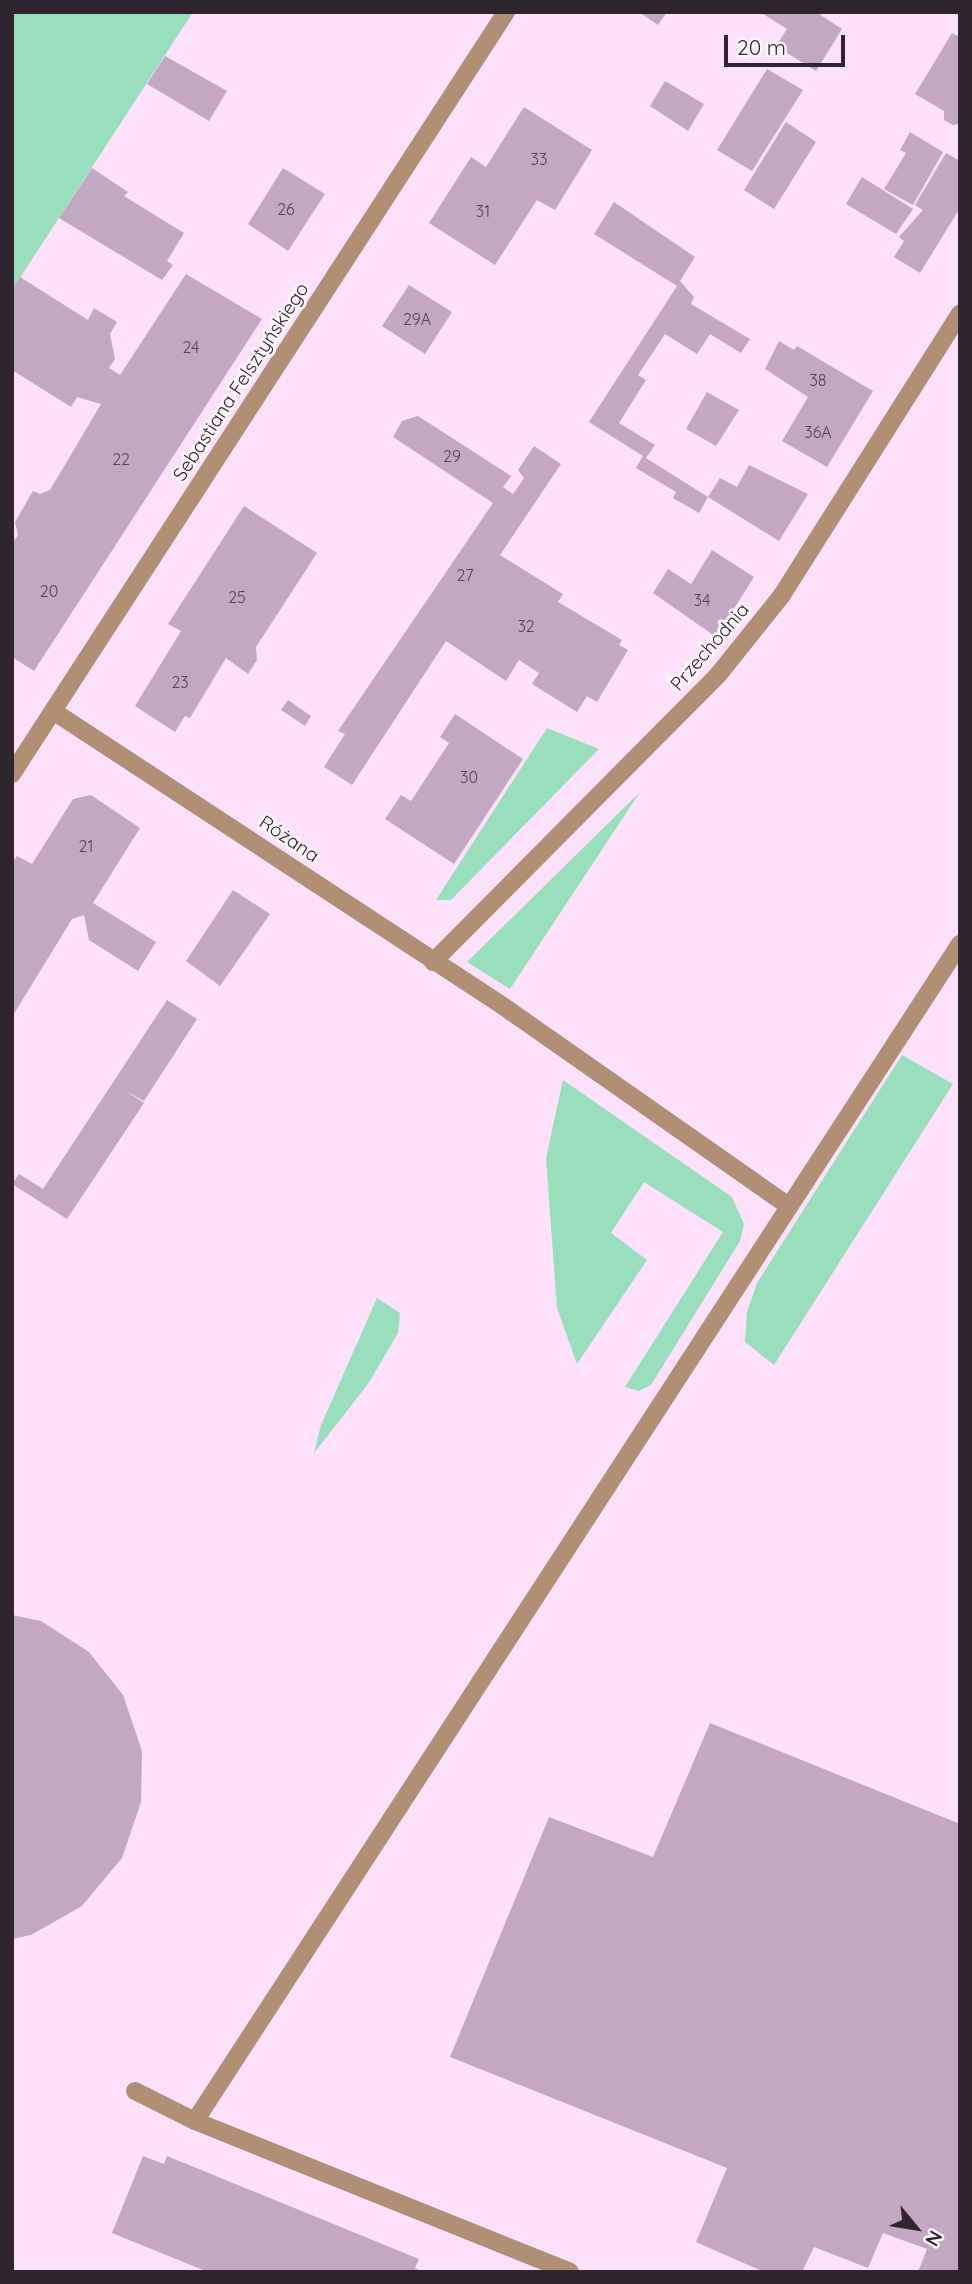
<!DOCTYPE html>
<html>
<head>
<meta charset="utf-8">
<style>
	body { margin:0 }
	#map { position:relative; width:972px; height:2284px; overflow:hidden; background:#fde1fa; font-family:Quicksand,sans-serif }
	div>[style] { position:absolute }
	.green>* { inset:0; background:#99debd }
	.building>* { inset:0; background:#c2a8c0 }
	.service>* { height:18px; margin:-9px; padding:0 9px; transform-origin:9px; border-radius:9px; background:#b18f74 }
	.minor>* { height:18px; margin:-9px; padding:0 9px; transform-origin:9px; border-radius:9px; background:#b18f74 }
	span { translate:-50% -50%; white-space:nowrap; text-align:center; line-height:1.15; -webkit-text-stroke:6px #fcf6fb; paint-order:stroke }
	.number-label { font-size:16px; color:#544652 }
	.number-label span { -webkit-text-stroke-width:0 }
	.street-label { font-size:19px; color:#2f252e }
	.frame { position:absolute; inset:0; border:14px solid #2f252e; pointer-events:none }
	.north { position:absolute; left:881px; top:2193px; width:70px; height:70px; -webkit-text-stroke:5px #fcf6fb; paint-order:stroke; rotate:120deg; font-size:19px; font-weight:700; line-height:28px; text-align:center; color:#2f252e }
	.north::after { content:''; display:block; margin:auto; width:24px; height:32px; background:#2f252e; clip-path:polygon(50% 0,100% 100%,50% 72%,0 100%) }
	.scale { position:absolute; left:724px; top:35px; width:121px; height:32px; box-sizing:border-box; border:4px solid #2f252e; border-top:0; padding-left:9px; font-size:21px; line-height:24px; white-space:nowrap; color:#2f252e; -webkit-text-stroke:5px #fcf6fb; paint-order:stroke }
</style>
</head>
<body>
<div id="map">
	<div class="green">
		<i style="clip-path:polygon(12px 12px,193px 12px,12px 290px)"></i>
		<i style="clip-path:polygon(547px 728px,599px 749px,451px 900px,436px 900px)"></i>
		<i style="clip-path:polygon(640px 792px,510px 989px,467px 962px)"></i>
		<i style="clip-path:polygon(902px 1055px,953px 1084px,774px 1365px,745px 1342px,747px 1312px,757px 1283px)"></i>
		<i style="clip-path:polygon(563px 1080px,732px 1197px,744px 1224px,740px 1241px,651px 1385px,639px 1391px,625px 1387px,723px 1232px,644px 1182px,611px 1233px,647px 1260px,577px 1364px,557px 1308px,546px 1158px)"></i>
		<i style="clip-path:polygon(377px 1298px,400px 1313px,398px 1333px,368px 1384px,314px 1453px,321px 1425px)"></i>
	</div>
	<div class="building">
		<i style="clip-path:polygon(639px 12px,667px 12px,658px 25px)"></i>
		<i style="clip-path:polygon(760px 12px,816px 12px,842px 29px,816px 71px,776px 46px,787px 29px)"></i>
		<i style="clip-path:polygon(952px 33px,960px 37px,960px 124px,953px 125px,944px 120px,944px 111px,915px 94px)"></i>
		<i style="clip-path:polygon(165px 56px,227px 91px,209px 121px,147px 84px)"></i>
		<i style="clip-path:polygon(767px 69px,803px 90px,752px 171px,717px 150px)"></i>
		<i style="clip-path:polygon(665px 81px,704px 104px,688px 131px,650px 106px)"></i>
		<i style="clip-path:polygon(524px 107px,592px 150px,555px 210px,537px 200px,495px 265px,429px 223px,471px 157px,486px 167px)"></i>
		<i style="clip-path:polygon(786px 122px,816px 142px,774px 209px,744px 190px)"></i>
		<i style="clip-path:polygon(910px 132px,943px 152px,913px 205px,884px 189px,906px 153px,900px 150px)"></i>
		<i style="clip-path:polygon(946px 153px,960px 161px,960px 208px,920px 273px,894px 257px,904px 241px,899px 237px,923px 210px,915px 205px)"></i>
		<i style="clip-path:polygon(92px 168px,128px 192px,124px 196px,184px 233px,167px 261px,173px 265px,162px 280px,59px 218px)"></i>
		<i style="clip-path:polygon(283px 168px,325px 194px,288px 251px,248px 224px)"></i>
		<i style="clip-path:polygon(862px 177px,913px 209px,896px 234px,846px 204px)"></i>
		<i style="clip-path:polygon(614px 202px,695px 257px,680px 281px,694px 297px,691px 304px,750px 339px,741px 353px,710px 334px,697px 354px,665px 334px,638px 375px,646px 380px,619px 423px,655px 445px,646px 458px,708px 497px,699px 513px,673px 498px,676px 492px,636px 468px,643px 456px,589px 422px,677px 286px,594px 234px)"></i>
		<i style="clip-path:polygon(186px 274px,262px 319px,34px 671px,12px 657px,12px 544px,18px 535px,15px 522px,33px 491px,40px 494px,50px 490px,101px 404px,77px 397px,71px 407px,12px 370px,12px 290px,20px 277px,88px 320px,94px 308px,117px 322px,110px 334px,115px 359px,109px 368px,120px 375px)"></i>
		<i style="clip-path:polygon(409px 285px,452px 312px,425px 354px,382px 326px)"></i>
		<i style="clip-path:polygon(779px 341px,794px 350px,797px 346px,873px 391px,827px 467px,782px 441px,808px 397px,765px 369px)"></i>
		<i style="clip-path:polygon(707px 392px,739px 410px,716px 446px,686px 429px)"></i>
		<i style="clip-path:polygon(418px 416px,511px 476px,503px 487px,513px 494px,524px 478px,518px 470px,534px 446px,561px 464px,500px 555px,563px 594px,558px 602px,622px 640px,619px 645px,628px 650px,597px 702px,587px 696px,577px 712px,532px 684px,539px 673px,519px 660px,506px 681px,446px 641px,352px 785px,324px 767px,345px 734px,338px 731px,493px 503px,393px 437px,402px 421px)"></i>
		<i style="clip-path:polygon(749px 465px,808px 494px,779px 541px,708px 497px,720px 478px,737px 487px)"></i>
		<i style="clip-path:polygon(244px 506px,317px 553px,256px 647px,257px 660px,248px 674px,226px 658px,190px 718px,185px 716px,175px 732px,135px 706px,181px 631px,168px 624px)"></i>
		<i style="clip-path:polygon(712px 550px,754px 577px,716px 637px,653px 593px,668px 569px,691px 584px)"></i>
		<i style="clip-path:polygon(288px 700px,311px 716px,305px 726px,281px 710px)"></i>
		<i style="clip-path:polygon(455px 714px,523px 759px,454px 864px,385px 819px,401px 795px,411px 801px,449px 743px,440px 737px)"></i>
		<i style="clip-path:polygon(91px 795px,140px 828px,93px 903px,156px 942px,138px 971px,89px 940px,84px 915px,72px 919px,12px 1017px,12px 864px,17px 856px,32px 864px,73px 799px)"></i>
		<i style="clip-path:polygon(233px 890px,270px 914px,220px 986px,186px 961px)"></i>
		<i style="clip-path:polygon(167px 1000px,197px 1019px,144px 1101px,127px 1092px,144px 1103px,67px 1219px,12px 1184px,19px 1174px,43px 1189px)"></i>
		<i style="clip-path:polygon(12px 1615px,41px 1621px,89px 1652px,123px 1695px,142px 1751px,141px 1802px,122px 1858px,82px 1906px,31px 1935px,12px 1939px)"></i>
		<i style="clip-path:polygon(710px 1723px,960px 1824px,960px 2272px,918px 2272px,927px 2249px,883px 2233px,868px 2268px,814px 2247px,802px 2272px,764px 2272px,696px 2242px,727px 2168px,450px 2057px,549px 1817px,653px 1857px)"></i>
		<i style="clip-path:polygon(143px 2156px,164px 2164px,167px 2156px,419px 2259px,415px 2268px,424px 2272px,208px 2272px,112px 2233px)"></i>
	</div>
	<div class="service">
		<i style="left:500px;top:1004px;width:353px;rotate:35deg"></i>
		<i style="left:135px;top:2091px;width:67px;rotate:26.6deg"></i>
		<i style="left:195px;top:2121px;width:404px;rotate:21.9deg"></i>
		<i style="left:195px;top:2121px;width:1404px;rotate:-56.98deg"></i>
	</div>
	<div class="minor">
		<i style="left:53px;top:711px;width:534px;rotate:33.24deg"></i>
		<i style="left:12px;top:774px;width:908px;rotate:-57.04deg"></i>
		<i style="left:433px;top:962px;width:404px;rotate:-45.2deg"></i>
		<i style="left:718px;top:675px;width:102px;rotate:-51.3deg"></i>
		<i style="left:782px;top:595px;width:333px;rotate:-57.7deg"></i>
	</div>
	<div class="number-label">
		<span style="left:539px;top:159px">33</span>
		<span style="left:286px;top:209px">26</span>
		<span style="left:483px;top:211px">31</span>
		<span style="left:417px;top:319px">29A</span>
		<span style="left:191px;top:347px">24</span>
		<span style="left:818px;top:380px">38</span>
		<span style="left:818px;top:432px">36A</span>
		<span style="left:452px;top:456px">29</span>
		<span style="left:121px;top:459px">22</span>
		<span style="left:465px;top:575px">27</span>
		<span style="left:49px;top:591px">20</span>
		<span style="left:237px;top:597px">25</span>
		<span style="left:702px;top:600px">34</span>
		<span style="left:526px;top:626px">32</span>
		<span style="left:180px;top:682px">23</span>
		<span style="left:469px;top:777px">30</span>
		<span style="left:86px;top:846px">21</span>
	</div>
	<div class="street-label">
		<span style="left:241px;top:382px;rotate:-57deg">Sebastiana Felsztyńskiego</span>
		<span style="left:710px;top:647px;rotate:-49deg">Przechodnia</span>
		<span style="left:289px;top:839px;rotate:34deg">Różana</span>
	</div>
	<div class="frame"></div>
	<div class="north">N</div>
	<div class="scale">20 m</div>
</div>
</body>
</html>
